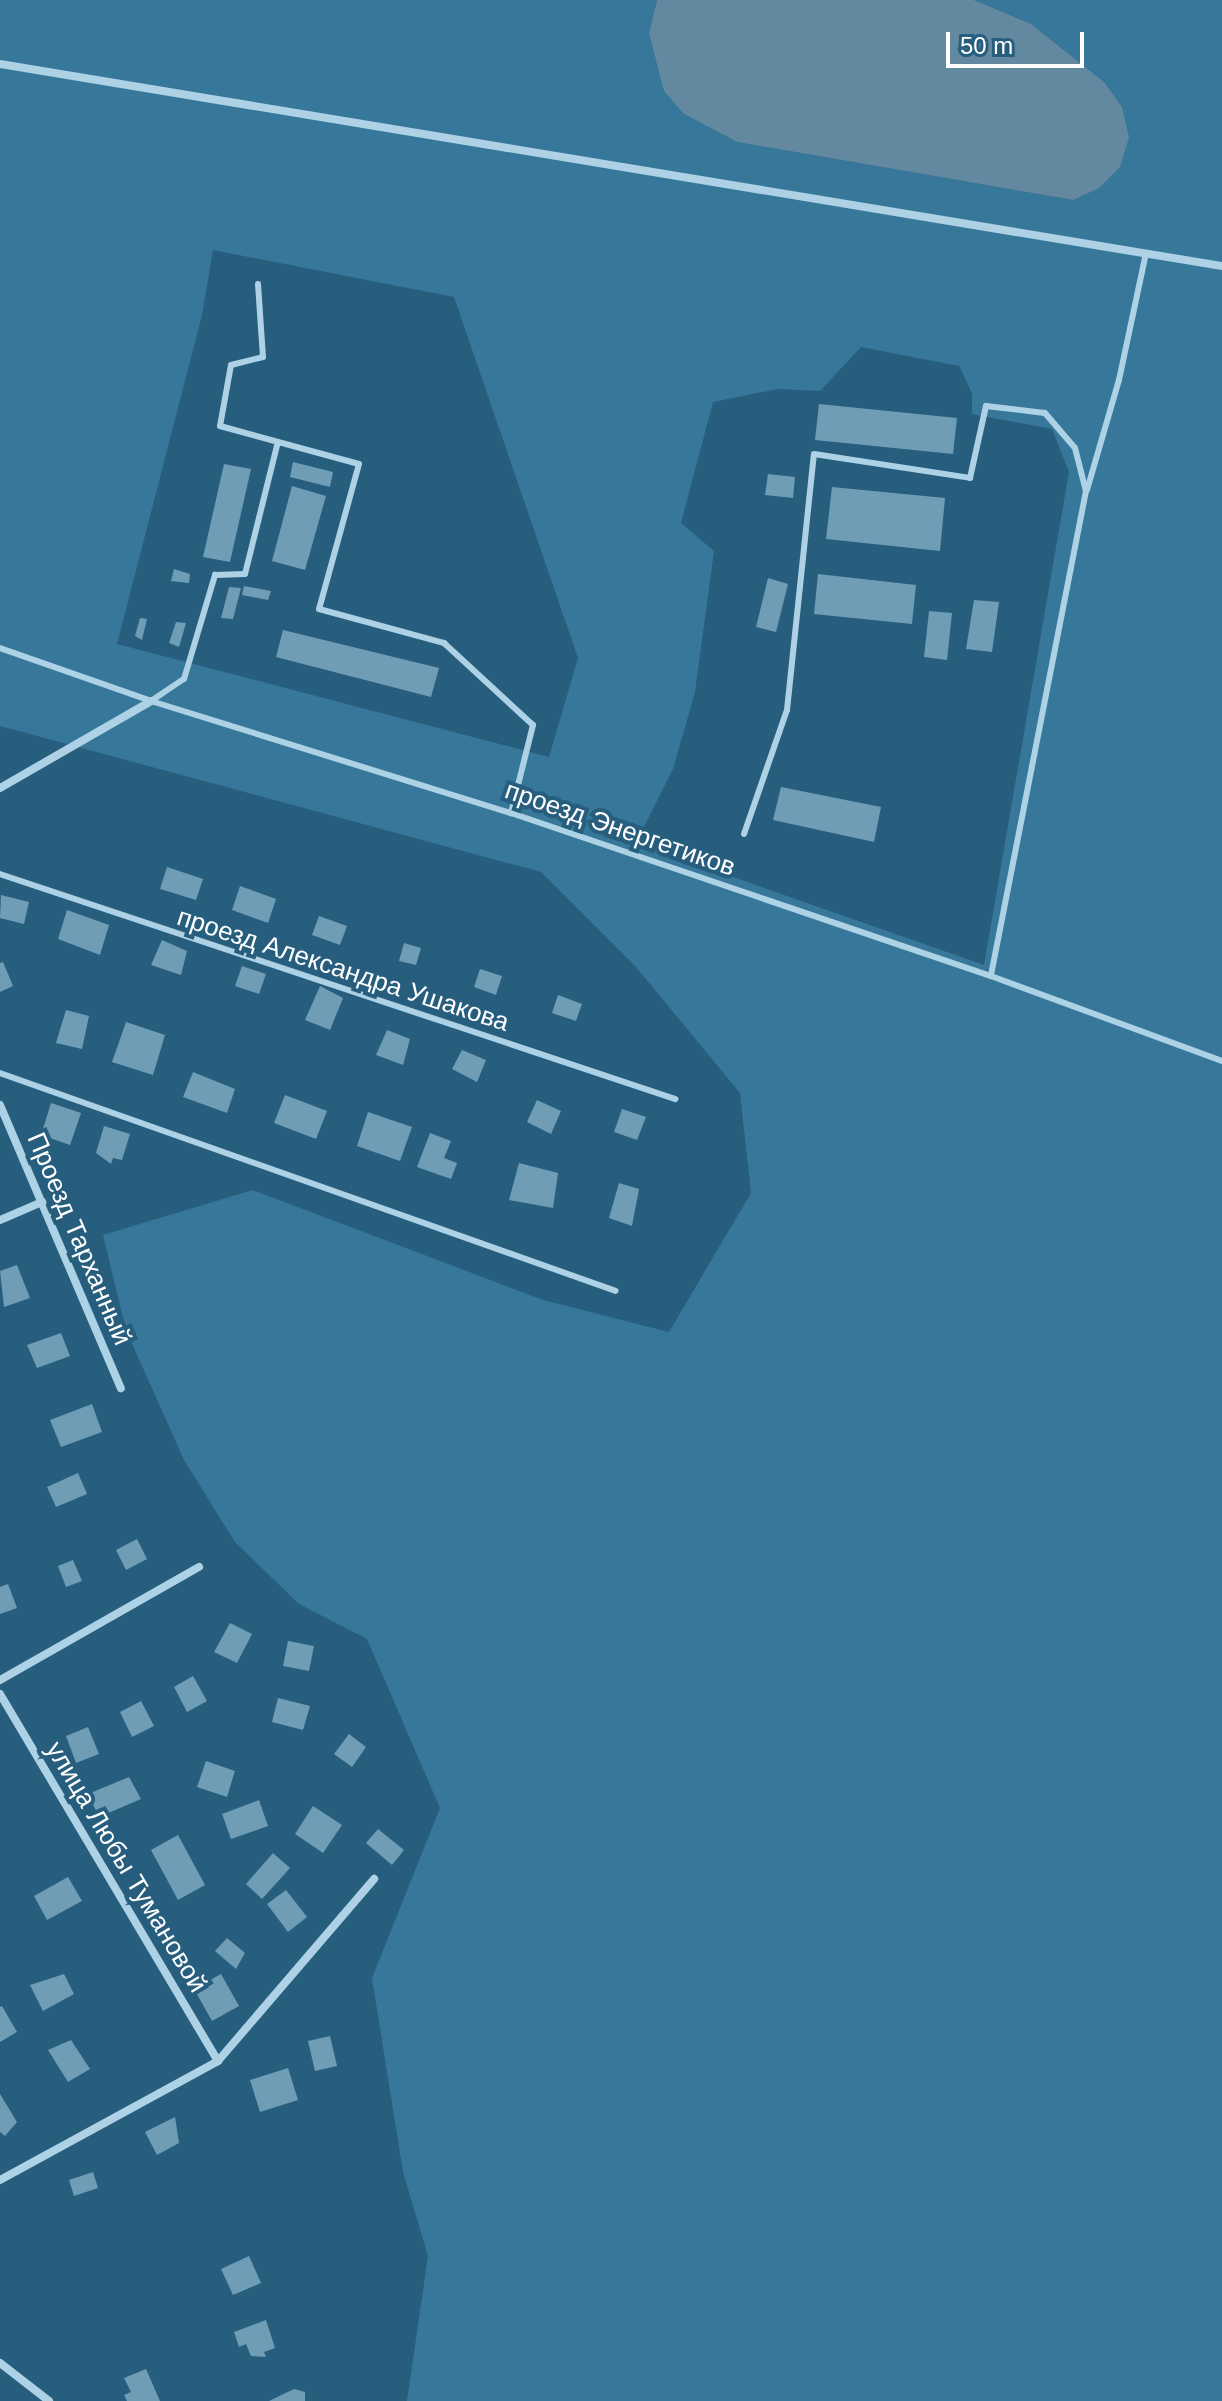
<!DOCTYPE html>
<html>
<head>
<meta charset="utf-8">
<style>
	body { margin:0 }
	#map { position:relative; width:1222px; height:2401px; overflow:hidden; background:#275e7e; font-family:Arial,sans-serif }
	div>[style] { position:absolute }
	.green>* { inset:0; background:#377799 }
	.water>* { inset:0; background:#6389a0 }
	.building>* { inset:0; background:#6f9db6 }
	.service>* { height:6px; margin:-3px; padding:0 3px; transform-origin:3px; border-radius:3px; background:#add1e5 }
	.minor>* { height:8px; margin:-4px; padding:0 4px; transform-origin:4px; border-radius:4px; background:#add1e5 }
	span { translate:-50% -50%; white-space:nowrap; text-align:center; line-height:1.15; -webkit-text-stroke:8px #275e7e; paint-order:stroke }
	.street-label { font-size:26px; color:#fff }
	.scale { position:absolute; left:946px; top:32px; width:138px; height:36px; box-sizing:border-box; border:4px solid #fff; border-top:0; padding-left:10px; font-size:24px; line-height:28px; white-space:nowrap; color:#fff; -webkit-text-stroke:6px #275e7e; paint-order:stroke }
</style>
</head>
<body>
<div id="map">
	<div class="green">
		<i style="clip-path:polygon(evenodd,0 0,657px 0,649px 33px,684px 114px,737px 142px,1073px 200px,1104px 82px,1031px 24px,974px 0,1222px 0,1222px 2401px,407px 2401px,428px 2256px,403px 2172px,372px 1978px,440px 1808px,367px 1639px,299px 1604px,235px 1542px,184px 1460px,126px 1330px,103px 1235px,253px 1190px,543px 1300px,669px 1332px,751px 1193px,740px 1093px,636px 967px,541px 872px,0 726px,0 0,213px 250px,454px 297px,578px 658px,549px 757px,117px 644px,202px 315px,213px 250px,0 0,861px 347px,959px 366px,972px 393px,972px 414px,1052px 429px,1069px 472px,984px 965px,636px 843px,673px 769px,695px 692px,714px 551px,681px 523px,713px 402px,778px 389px,820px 391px,861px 347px)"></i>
	</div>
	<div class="water">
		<i style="clip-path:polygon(657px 0,974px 0,1031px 24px,1104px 82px,1122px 107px,1129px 137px,1120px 167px,1099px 188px,1073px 200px,737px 142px,684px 114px,664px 91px,649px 33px)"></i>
	</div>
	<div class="building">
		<i style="clip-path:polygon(819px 404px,957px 418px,953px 454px,815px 440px)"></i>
		<i style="clip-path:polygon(293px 462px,333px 472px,330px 487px,290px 477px)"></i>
		<i style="clip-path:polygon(224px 464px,251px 469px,230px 562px,203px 557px)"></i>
		<i style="clip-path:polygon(768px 474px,795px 477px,793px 498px,765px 495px)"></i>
		<i style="clip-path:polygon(292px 486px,326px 496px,305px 570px,272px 561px)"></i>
		<i style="clip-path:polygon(832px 487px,945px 498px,940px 551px,826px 539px)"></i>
		<i style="clip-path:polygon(174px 569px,190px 574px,189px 583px,171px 581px)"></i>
		<i style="clip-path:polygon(818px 574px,916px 585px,912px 624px,814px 614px)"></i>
		<i style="clip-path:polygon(768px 578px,788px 584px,776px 632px,756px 627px)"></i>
		<i style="clip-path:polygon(244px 586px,271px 591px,268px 600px,242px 595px)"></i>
		<i style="clip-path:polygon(229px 587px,241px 588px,233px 619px,221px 618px)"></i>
		<i style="clip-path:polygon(974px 600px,999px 602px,992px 652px,966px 649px)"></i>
		<i style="clip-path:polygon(929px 611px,952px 613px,947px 660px,924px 657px)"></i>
		<i style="clip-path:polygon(140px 618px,147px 619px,142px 640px,135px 636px)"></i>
		<i style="clip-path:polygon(176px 622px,186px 623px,179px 647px,169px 643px)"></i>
		<i style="clip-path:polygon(283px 630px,439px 668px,431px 697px,276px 657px)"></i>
		<i style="clip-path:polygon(781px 787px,881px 807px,874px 842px,773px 820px)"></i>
		<i style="clip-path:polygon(167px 867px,203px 879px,196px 900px,160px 889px)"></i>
		<i style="clip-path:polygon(240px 886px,276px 899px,268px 923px,232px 910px)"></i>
		<i style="clip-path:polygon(1px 895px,29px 902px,24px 924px,0 918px)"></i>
		<i style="clip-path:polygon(67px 910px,109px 925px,100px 955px,58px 939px)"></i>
		<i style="clip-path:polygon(319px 916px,347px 926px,340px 945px,312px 935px)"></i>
		<i style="clip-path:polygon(162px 940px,187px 951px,181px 975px,151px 965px)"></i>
		<i style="clip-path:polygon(404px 943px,421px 948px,416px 965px,399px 961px)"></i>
		<i style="clip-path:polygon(3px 962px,13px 986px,0 992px,0 963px)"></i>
		<i style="clip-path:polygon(242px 966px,266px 974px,259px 994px,235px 986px)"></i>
		<i style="clip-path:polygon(480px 969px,502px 976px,496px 995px,474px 987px)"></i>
		<i style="clip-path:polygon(320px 986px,343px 998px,330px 1030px,305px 1020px)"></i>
		<i style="clip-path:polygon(558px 995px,582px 1004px,576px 1021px,552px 1013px)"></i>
		<i style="clip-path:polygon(66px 1010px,89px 1016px,82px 1049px,56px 1043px)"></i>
		<i style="clip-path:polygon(126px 1022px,165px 1035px,153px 1075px,112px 1062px)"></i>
		<i style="clip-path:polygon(387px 1030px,410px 1039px,403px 1065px,376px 1055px)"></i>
		<i style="clip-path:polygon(462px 1050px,486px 1060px,477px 1082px,452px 1069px)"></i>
		<i style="clip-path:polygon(193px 1072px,235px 1089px,227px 1113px,183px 1097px)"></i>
		<i style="clip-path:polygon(285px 1095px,327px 1111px,316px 1139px,274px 1123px)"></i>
		<i style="clip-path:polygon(537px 1100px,561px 1111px,551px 1134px,527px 1122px)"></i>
		<i style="clip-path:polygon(51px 1103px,81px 1113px,70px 1145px,41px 1135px)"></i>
		<i style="clip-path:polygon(622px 1109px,646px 1117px,637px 1140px,614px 1132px)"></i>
		<i style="clip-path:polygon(368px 1112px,412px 1127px,400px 1161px,357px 1146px)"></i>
		<i style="clip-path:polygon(104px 1126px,130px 1134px,122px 1160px,113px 1158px,111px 1164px,96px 1153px)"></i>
		<i style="clip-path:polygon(430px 1133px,451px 1141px,444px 1158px,457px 1163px,451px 1179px,417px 1167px)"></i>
		<i style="clip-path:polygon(519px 1163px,558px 1173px,553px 1208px,509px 1200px)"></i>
		<i style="clip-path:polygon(619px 1183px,639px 1189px,632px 1226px,609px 1218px)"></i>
		<i style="clip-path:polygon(17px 1265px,30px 1298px,4px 1307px,0 1271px)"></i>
		<i style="clip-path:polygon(61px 1333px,70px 1356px,37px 1368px,27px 1345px)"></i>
		<i style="clip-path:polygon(92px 1404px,102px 1432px,61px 1447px,50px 1420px)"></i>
		<i style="clip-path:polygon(78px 1473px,87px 1494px,56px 1507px,47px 1487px)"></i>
		<i style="clip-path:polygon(137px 1539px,147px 1559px,126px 1570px,116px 1550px)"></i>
		<i style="clip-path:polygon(73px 1560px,82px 1581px,66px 1587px,58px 1566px)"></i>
		<i style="clip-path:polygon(8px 1584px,17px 1608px,0 1614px,0 1587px)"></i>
		<i style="clip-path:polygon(230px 1623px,252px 1634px,237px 1663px,214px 1652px)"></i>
		<i style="clip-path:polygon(288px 1641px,314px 1646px,309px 1671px,283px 1666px)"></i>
		<i style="clip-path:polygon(193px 1676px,207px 1701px,187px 1712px,174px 1687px)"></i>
		<i style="clip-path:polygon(278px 1698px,310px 1706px,303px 1730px,272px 1722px)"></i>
		<i style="clip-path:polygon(141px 1701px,154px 1726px,132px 1737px,120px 1712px)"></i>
		<i style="clip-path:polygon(88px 1727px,99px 1754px,76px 1763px,66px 1736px)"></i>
		<i style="clip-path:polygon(349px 1734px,366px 1747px,352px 1767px,334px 1754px)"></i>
		<i style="clip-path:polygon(206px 1761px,235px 1771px,227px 1797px,197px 1787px)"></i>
		<i style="clip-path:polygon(129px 1777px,141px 1799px,99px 1817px,88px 1794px)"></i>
		<i style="clip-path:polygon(259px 1800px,268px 1826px,231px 1839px,222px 1814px)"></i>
		<i style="clip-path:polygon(313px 1806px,342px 1825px,323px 1853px,295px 1834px)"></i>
		<i style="clip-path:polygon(378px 1829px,404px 1850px,392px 1865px,366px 1843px)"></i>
		<i style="clip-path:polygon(178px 1835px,205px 1885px,178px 1900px,151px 1850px)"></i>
		<i style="clip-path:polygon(273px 1853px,290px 1868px,262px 1899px,246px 1884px)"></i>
		<i style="clip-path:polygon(68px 1877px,82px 1901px,47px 1920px,34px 1896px)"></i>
		<i style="clip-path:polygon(286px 1890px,307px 1917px,288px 1932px,267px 1904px)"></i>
		<i style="clip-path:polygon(227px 1938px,245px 1953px,236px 1969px,215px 1951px)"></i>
		<i style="clip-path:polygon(64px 1974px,74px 1994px,43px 2011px,30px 1985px)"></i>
		<i style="clip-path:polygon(221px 1974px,239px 2006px,212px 2021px,194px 1989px)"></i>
		<i style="clip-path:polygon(2px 2006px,17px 2032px,0 2042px,0 2007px)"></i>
		<i style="clip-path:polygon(330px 2036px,337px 2066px,315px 2071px,308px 2041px)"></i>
		<i style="clip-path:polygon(71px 2040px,90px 2069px,68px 2082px,48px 2050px)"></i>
		<i style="clip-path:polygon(288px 2068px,298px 2100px,260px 2112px,250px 2080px)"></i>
		<i style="clip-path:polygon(0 2094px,17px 2122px,5px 2136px,0 2132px)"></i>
		<i style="clip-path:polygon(175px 2117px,179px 2143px,157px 2155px,145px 2132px)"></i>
		<i style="clip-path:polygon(93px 2172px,98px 2188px,74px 2196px,69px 2180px)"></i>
		<i style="clip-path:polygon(249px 2256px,261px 2283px,233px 2295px,221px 2269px)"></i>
		<i style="clip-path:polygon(266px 2320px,275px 2348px,264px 2352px,266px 2357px,251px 2356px,246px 2344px,239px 2347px,234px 2332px)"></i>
		<i style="clip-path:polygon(146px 2369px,160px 2401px,127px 2401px,124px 2395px,131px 2392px,124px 2378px)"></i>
		<i style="clip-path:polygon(294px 2389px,305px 2392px,305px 2401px,269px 2401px)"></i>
	</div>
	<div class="service">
		<i style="left:258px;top:284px;width:73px;rotate:86.1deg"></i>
		<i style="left:263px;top:357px;width:33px;rotate:166deg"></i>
		<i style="left:231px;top:365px;width:62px;rotate:100.2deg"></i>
		<i style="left:220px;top:426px;width:144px;rotate:15.3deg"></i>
		<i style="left:359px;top:464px;width:150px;rotate:105.4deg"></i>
		<i style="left:319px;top:609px;width:130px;rotate:15.2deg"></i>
		<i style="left:444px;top:643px;width:121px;rotate:42.7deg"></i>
		<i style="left:533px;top:725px;width:91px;rotate:104deg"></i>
		<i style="left:1087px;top:490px;width:115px;rotate:-73.8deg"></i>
		<i style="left:1119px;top:380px;width:130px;rotate:-78deg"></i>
		<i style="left:0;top:648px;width:160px;rotate:19.3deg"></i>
		<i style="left:151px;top:701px;width:377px;rotate:17.3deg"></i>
		<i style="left:511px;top:813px;width:507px;rotate:18.76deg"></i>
		<i style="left:991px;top:976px;width:246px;rotate:20.2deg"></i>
		<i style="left:151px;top:701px;width:40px;rotate:-34deg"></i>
		<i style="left:184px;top:679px;width:109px;rotate:-73.4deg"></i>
		<i style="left:215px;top:575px;width:30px;rotate:-2deg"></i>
		<i style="left:245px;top:574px;width:136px;rotate:-76deg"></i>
		<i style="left:744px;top:834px;width:131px;rotate:-70.9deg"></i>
		<i style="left:787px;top:710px;width:257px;rotate:-84deg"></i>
		<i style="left:814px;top:454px;width:158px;rotate:8.7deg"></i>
		<i style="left:970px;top:478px;width:74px;rotate:-77.5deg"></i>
		<i style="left:986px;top:406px;width:59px;rotate:6.8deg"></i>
		<i style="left:1045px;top:413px;width:46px;rotate:49.4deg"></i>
		<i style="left:1075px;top:448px;width:44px;rotate:75.7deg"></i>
		<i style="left:1086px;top:491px;width:494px;rotate:101.1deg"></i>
		<i style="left:0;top:874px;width:712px;rotate:18.43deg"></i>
		<i style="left:0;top:1073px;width:653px;rotate:19.49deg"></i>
	</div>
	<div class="minor">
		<i style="left:0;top:64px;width:1239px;rotate:9.39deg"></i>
		<i style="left:0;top:788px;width:174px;rotate:-29.9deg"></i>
		<i style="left:0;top:1105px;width:308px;rotate:66.9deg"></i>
		<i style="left:0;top:1220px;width:46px;rotate:-23.2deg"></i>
		<i style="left:0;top:1680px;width:229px;rotate:-29.6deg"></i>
		<i style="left:0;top:1694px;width:427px;rotate:59.3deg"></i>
		<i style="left:0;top:2180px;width:248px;rotate:-28.6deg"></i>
		<i style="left:218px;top:2061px;width:240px;rotate:-49.4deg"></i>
		<i style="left:0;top:2363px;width:62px;rotate:37.8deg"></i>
	</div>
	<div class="street-label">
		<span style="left:620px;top:829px;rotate:19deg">проезд Энергетиков</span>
		<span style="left:343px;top:970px;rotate:18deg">проезд Александра Ушакова</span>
		<span style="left:79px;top:1239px;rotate:67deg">Проезд Тарханный</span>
		<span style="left:126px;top:1867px;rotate:59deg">улица Любы Тумановой</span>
	</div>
	<div class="scale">50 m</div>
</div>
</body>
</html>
